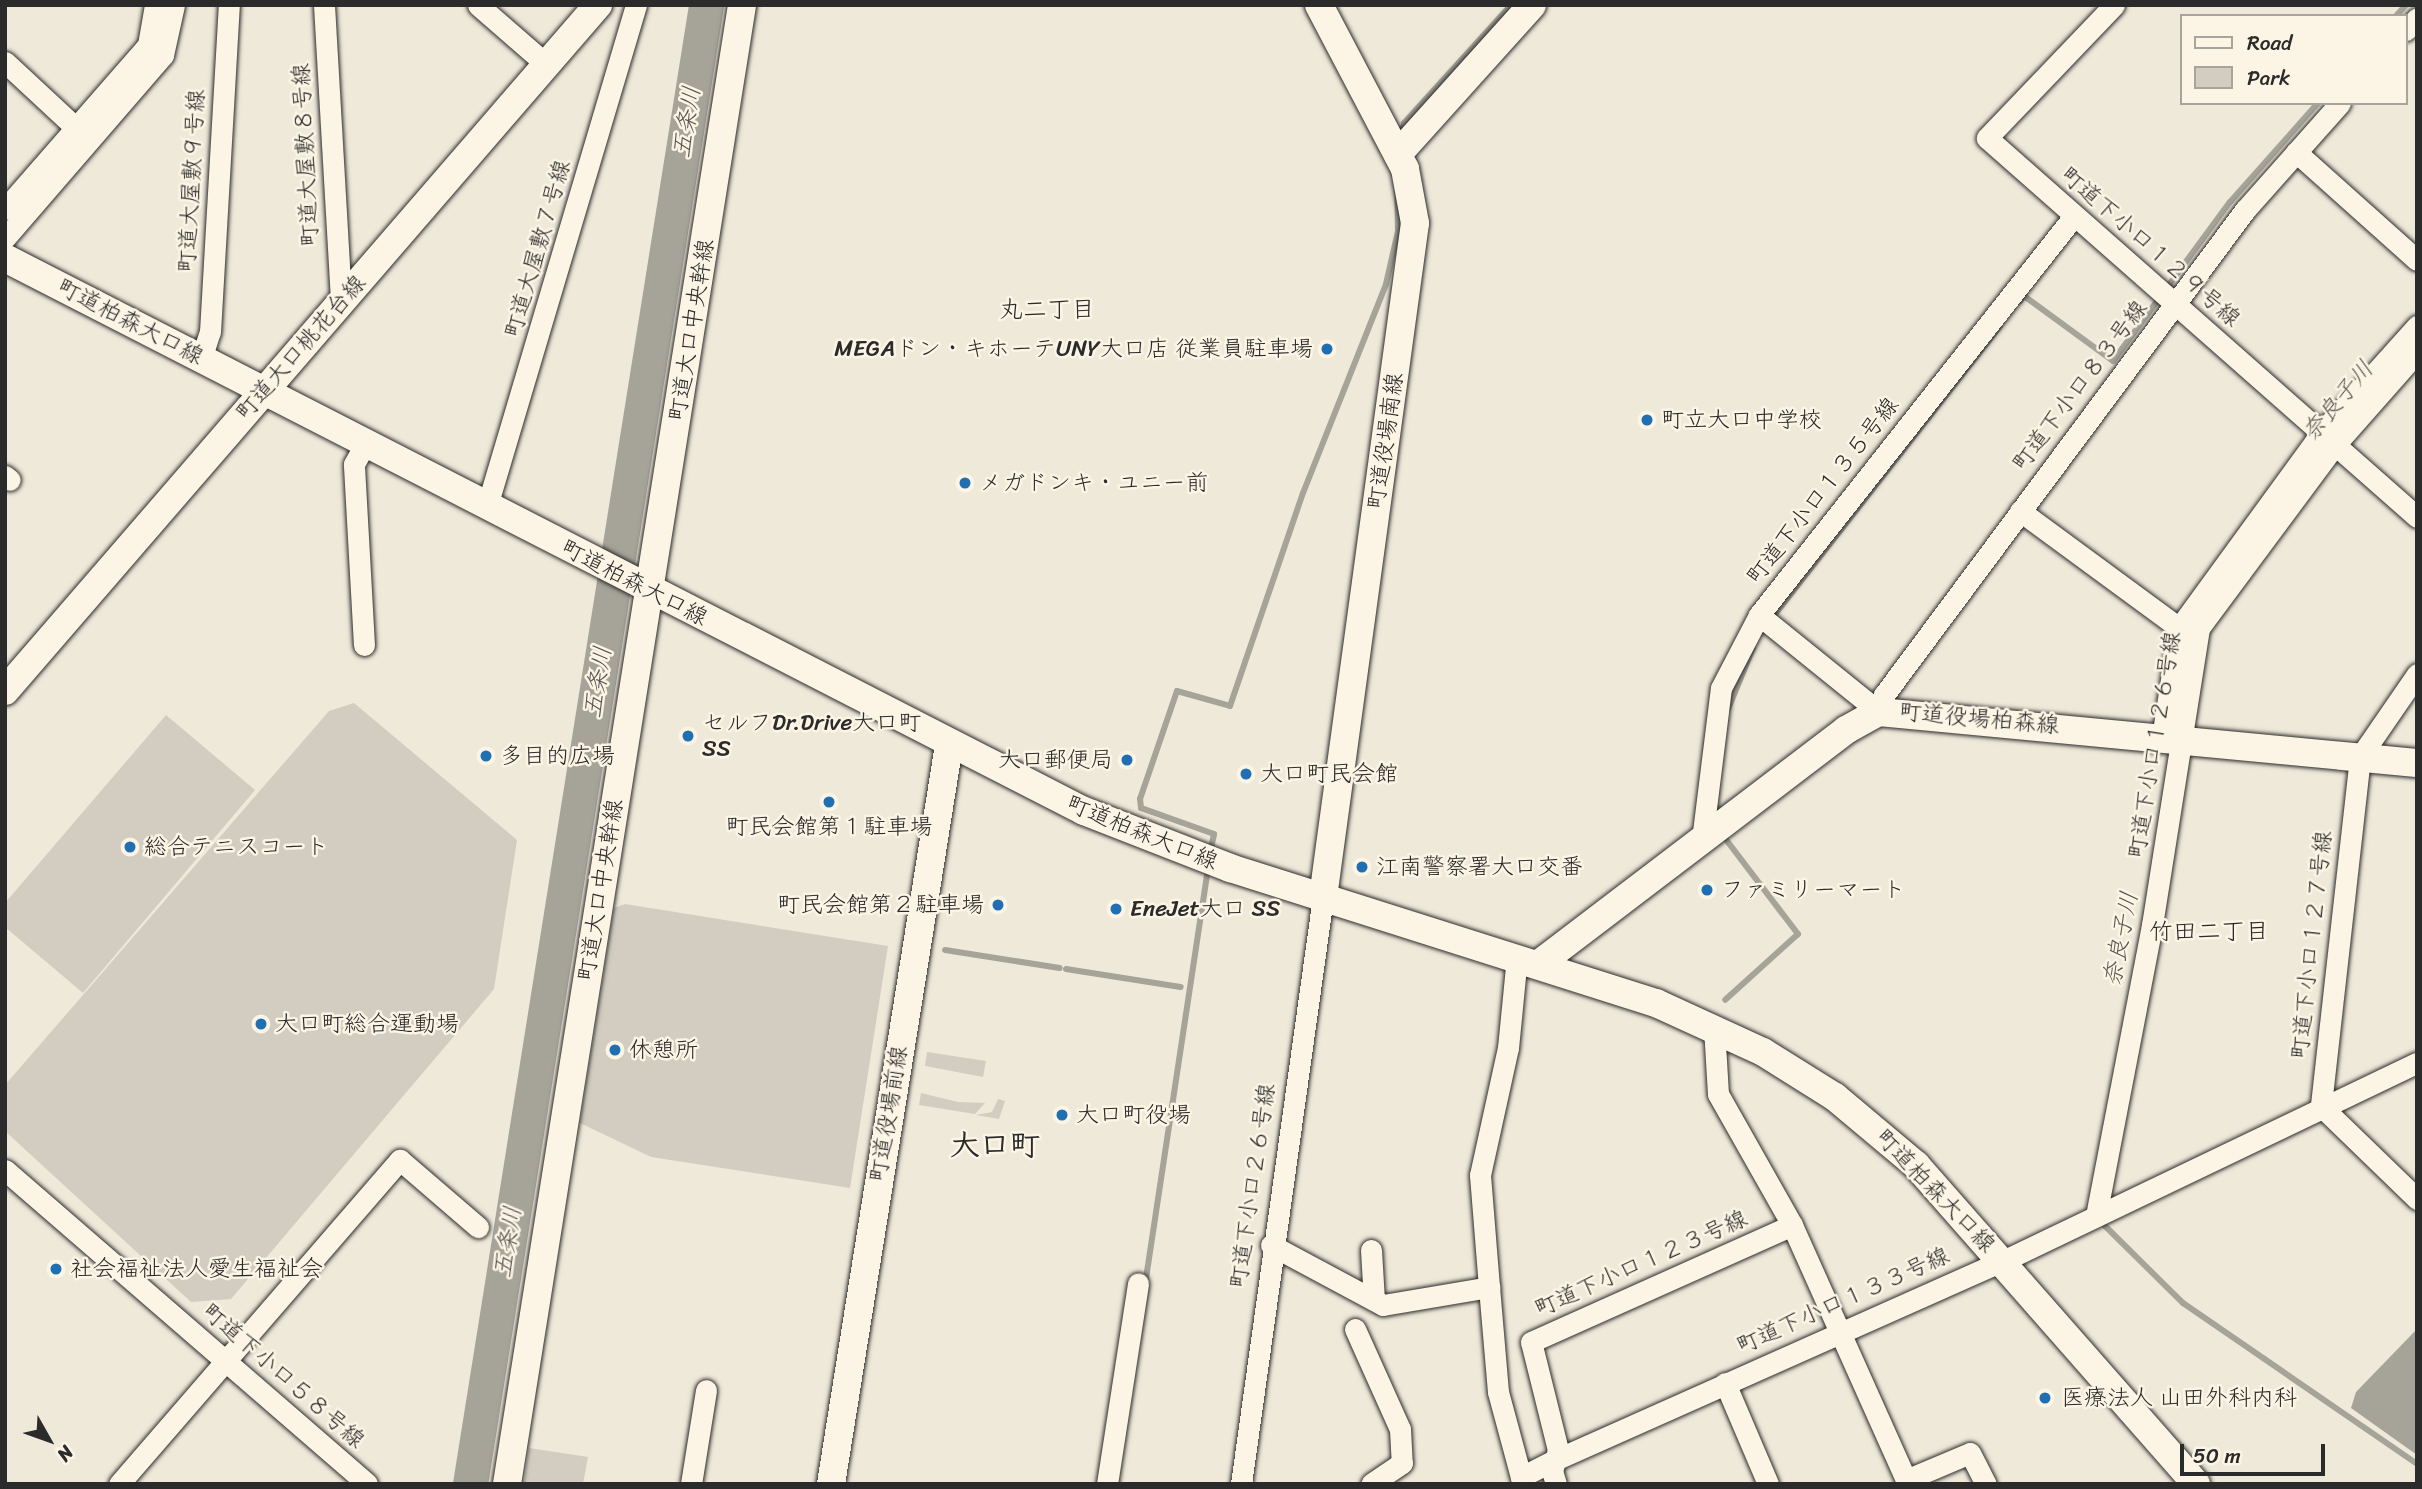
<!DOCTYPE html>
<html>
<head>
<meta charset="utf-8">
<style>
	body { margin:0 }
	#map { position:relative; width:2422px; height:1489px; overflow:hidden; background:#efe9da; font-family:Sriracha,"Klee One",sans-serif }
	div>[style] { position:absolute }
	.green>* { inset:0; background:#d2cdc0 }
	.water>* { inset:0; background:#a6a399 }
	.stream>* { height:6px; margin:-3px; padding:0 3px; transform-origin:3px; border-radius:3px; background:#a6a399 }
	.river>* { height:35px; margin:-17.5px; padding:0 17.5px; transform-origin:17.5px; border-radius:17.5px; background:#a6a399 }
	.roads { filter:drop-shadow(0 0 2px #2b2b2b) drop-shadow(0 0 2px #2b2b2b) }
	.street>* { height:21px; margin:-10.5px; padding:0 10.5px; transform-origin:10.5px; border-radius:10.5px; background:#fcf5e5 }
	.secondary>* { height:28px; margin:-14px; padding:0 14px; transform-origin:14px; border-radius:14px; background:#fcf5e5 }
	.dots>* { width:19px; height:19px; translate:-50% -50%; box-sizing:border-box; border:4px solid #fcf5e5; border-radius:50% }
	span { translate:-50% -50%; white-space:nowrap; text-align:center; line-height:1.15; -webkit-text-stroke:5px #fcf5e5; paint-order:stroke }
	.street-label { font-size:23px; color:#2b2b2b }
	.poi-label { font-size:23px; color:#2b2b2b }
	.right { translate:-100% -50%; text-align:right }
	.left { translate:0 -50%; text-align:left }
	.water-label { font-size:24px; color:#565552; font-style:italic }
	.neighbourhood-label { font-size:24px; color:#2b2b2b }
	.district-label { font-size:30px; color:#2b2b2b; font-weight:700 }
	.frame { position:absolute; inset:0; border:7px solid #2b2b2b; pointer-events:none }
	.legend { position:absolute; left:2180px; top:14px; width:228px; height:91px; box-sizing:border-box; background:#fcf5e5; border:2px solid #a8a49b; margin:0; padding:9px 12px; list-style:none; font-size:21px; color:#2b2b2b }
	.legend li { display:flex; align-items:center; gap:14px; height:35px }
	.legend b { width:35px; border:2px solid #a8a49b }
	.north { position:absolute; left:14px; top:1405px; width:70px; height:70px; -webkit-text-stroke:5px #fcf5e5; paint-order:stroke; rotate:130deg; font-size:19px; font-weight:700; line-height:28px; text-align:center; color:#2b2b2b }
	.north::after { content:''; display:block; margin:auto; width:24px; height:32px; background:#2b2b2b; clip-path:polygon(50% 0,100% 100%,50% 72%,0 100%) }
	.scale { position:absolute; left:2180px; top:1444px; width:145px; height:32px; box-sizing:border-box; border:4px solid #2b2b2b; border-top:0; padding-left:9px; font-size:21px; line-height:24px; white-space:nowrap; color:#2b2b2b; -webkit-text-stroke:5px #fcf5e5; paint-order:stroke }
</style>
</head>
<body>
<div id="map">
	<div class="green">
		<i style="clip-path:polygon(354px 703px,517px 840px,494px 989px,231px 1299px,191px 1302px,5px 1131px,5px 1085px,329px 711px)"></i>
		<i style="clip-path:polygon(166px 715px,255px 790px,83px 993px,5px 927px,5px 903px)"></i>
		<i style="clip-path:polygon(625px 904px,888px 946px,850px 1188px,651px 1157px,580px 1123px,614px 908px)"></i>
		<i style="clip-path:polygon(927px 1052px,986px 1061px,983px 1077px,925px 1066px)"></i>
		<i style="clip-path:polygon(921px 1093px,958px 1102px,985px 1103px,975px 1114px,919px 1105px)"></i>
		<i style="clip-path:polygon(998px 1099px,1005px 1101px,999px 1119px,976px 1115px,992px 1112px)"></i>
		<i style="clip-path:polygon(529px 1448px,588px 1457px,583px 1484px,524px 1484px)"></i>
	</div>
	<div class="water">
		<i style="clip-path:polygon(2417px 1329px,2417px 1455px,2351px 1408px,2356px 1392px)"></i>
	</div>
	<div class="stream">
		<i style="left:2396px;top:16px;width:15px;rotate:-48deg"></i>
		<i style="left:1402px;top:136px;width:13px;rotate:-81deg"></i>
		<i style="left:1404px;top:123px;width:159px;rotate:-47.8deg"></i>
		<i style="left:2020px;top:301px;width:6px;rotate:-51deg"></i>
		<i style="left:2024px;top:296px;width:110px;rotate:36.1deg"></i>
		<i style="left:2113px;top:361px;width:197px;rotate:-53.7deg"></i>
		<i style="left:2230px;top:202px;width:132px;rotate:-48.4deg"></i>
		<i style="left:1772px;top:618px;width:370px;rotate:-52deg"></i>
		<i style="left:1728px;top:709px;width:66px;rotate:-67.7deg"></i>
		<i style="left:1721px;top:833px;width:127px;rotate:52.7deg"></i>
		<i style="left:1798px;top:934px;width:98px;rotate:137.9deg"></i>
		<i style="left:1210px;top:852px;width:18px;rotate:-77deg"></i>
		<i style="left:1214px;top:834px;width:77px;rotate:-160.4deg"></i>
		<i style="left:1141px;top:808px;width:9px;rotate:-96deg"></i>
		<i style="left:1140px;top:799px;width:114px;rotate:-71.1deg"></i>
		<i style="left:1177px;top:691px;width:55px;rotate:15.8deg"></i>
		<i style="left:1230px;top:706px;width:225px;rotate:-71.1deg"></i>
		<i style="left:1303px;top:493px;width:225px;rotate:-68.3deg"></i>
		<i style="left:1386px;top:284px;width:54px;rotate:-77.2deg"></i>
		<i style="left:1398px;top:231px;width:39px;rotate:-91deg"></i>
		<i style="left:945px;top:950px;width:116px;rotate:8.9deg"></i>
		<i style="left:1066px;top:969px;width:116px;rotate:8.9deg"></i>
		<i style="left:2098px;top:1219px;width:120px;rotate:44.7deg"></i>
		<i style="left:2183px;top:1303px;width:284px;rotate:34.5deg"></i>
		<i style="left:1145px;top:1285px;width:424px;rotate:-81.4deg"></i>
	</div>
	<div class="river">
		<i style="left:470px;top:1484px;width:1498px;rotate:-80.93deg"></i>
	</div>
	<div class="roads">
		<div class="street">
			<i style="left:324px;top:5px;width:297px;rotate:86.7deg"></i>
			<i style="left:478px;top:5px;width:91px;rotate:41deg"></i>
			<i style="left:2114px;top:5px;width:184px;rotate:133.7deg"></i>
			<i style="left:1987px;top:138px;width:573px;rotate:41.39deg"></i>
			<i style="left:2406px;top:30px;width:16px;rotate:-47deg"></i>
			<i style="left:5px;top:62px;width:97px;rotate:42.9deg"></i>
			<i style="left:2296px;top:152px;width:162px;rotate:41.8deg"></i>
			<i style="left:5px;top:209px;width:218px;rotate:-48.9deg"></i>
			<i style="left:148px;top:45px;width:41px;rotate:-80.1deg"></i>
			<i style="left:5px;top:238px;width:242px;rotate:-49.2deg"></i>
			<i style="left:163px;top:55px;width:51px;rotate:-77.6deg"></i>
			<i style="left:201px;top:359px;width:28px;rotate:-72deg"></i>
			<i style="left:210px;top:332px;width:328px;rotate:-86.7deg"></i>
			<i style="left:5px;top:476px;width:6px;rotate:39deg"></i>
			<i style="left:487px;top:506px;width:523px;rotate:-73.44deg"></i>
			<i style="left:2020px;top:511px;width:197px;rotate:36.3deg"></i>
			<i style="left:1759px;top:615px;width:154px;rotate:38.9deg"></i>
			<i style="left:1879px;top:712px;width:18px;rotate:-74deg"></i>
			<i style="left:1884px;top:695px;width:605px;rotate:-53.34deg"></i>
			<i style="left:2245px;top:210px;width:143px;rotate:-48.4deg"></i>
			<i style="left:364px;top:645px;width:181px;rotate:-93.2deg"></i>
			<i style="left:354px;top:464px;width:23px;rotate:-61deg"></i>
			<i style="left:2417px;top:674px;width:101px;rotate:124.5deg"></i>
			<i style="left:2360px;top:757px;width:351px;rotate:96.4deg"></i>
			<i style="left:2321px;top:1106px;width:134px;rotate:44.1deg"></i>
			<i style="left:2162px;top:738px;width:111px;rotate:-81.2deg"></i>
			<i style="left:2179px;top:628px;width:241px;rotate:-53.9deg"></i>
			<i style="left:2321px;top:433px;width:144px;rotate:-48.1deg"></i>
			<i style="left:1702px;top:840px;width:153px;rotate:-82.9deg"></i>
			<i style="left:1721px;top:688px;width:82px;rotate:-62.5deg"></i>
			<i style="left:1759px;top:615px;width:508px;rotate:-51.71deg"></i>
			<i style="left:1714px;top:1027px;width:67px;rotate:86.6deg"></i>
			<i style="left:1718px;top:1094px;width:150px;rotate:60.5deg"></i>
			<i style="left:1792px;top:1225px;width:279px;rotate:65.9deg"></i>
			<i style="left:1906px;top:1480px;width:69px;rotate:-22.9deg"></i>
			<i style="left:1970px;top:1453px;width:35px;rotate:63deg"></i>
			<i style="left:5px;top:1170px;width:479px;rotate:40.9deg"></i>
			<i style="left:2096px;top:1216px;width:296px;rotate:-79.1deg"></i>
			<i style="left:2152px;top:925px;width:301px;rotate:-81deg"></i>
			<i style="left:2199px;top:628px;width:228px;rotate:-53.4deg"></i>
			<i style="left:2335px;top:445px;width:124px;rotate:-48.6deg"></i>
			<i style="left:1271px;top:1245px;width:127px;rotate:28.2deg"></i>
			<i style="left:1383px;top:1305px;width:108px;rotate:-9.6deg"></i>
			<i style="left:1489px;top:1287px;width:112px;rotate:-94.6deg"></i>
			<i style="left:1480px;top:1175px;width:130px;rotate:-77.6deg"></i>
			<i style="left:1508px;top:1048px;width:91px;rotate:-84.4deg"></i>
			<i style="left:1371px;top:1250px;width:50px;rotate:86.6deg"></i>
			<i style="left:1489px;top:1287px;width:105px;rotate:85.1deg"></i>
			<i style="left:1498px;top:1392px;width:88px;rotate:74.9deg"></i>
			<i style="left:1355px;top:1329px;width:110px;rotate:65.8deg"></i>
			<i style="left:1400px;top:1429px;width:34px;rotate:87deg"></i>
			<i style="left:1402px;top:1463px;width:37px;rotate:146deg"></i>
			<i style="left:1725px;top:1383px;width:110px;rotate:66.9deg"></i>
			<i style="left:119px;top:1484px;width:429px;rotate:-49.1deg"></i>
			<i style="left:400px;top:1160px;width:103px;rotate:40.7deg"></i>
			<i style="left:691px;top:1484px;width:95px;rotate:-80.9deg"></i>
			<i style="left:1107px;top:1484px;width:203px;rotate:-81.2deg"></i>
			<i style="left:1241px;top:1484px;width:593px;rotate:-82.05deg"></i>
			<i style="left:1523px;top:1484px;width:7px;rotate:-106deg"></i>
			<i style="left:1521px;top:1477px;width:38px;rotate:-27deg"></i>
			<i style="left:1555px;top:1460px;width:490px;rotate:-24deg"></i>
			<i style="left:2003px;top:1261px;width:459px;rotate:-25.6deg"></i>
			<i style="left:1556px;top:1484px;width:14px;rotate:-107deg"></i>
			<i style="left:1552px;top:1471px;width:22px;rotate:-74deg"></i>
			<i style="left:1558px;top:1450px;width:111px;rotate:-104deg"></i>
			<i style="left:1531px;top:1342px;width:286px;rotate:-24.1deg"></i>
		</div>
		<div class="secondary">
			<i style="left:1319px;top:5px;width:185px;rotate:62.3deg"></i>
			<i style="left:1405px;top:169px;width:55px;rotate:79.5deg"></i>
			<i style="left:1415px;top:223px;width:680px;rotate:97.77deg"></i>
			<i style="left:1398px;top:154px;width:200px;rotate:-48deg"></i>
			<i style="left:5px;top:258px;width:1212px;rotate:27.14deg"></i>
			<i style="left:1084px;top:811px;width:157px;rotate:21.3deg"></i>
			<i style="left:1230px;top:868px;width:447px;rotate:17.6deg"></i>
			<i style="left:1656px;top:1003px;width:118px;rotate:24.6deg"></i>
			<i style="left:1763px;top:1052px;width:85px;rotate:32deg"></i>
			<i style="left:1835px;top:1097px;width:106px;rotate:40deg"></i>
			<i style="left:1916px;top:1165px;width:424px;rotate:48.7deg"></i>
			<i style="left:5px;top:691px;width:907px;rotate:-49.16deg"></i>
			<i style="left:1539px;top:964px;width:386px;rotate:-37.3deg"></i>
			<i style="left:1846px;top:730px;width:38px;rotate:-29deg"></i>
			<i style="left:1879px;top:712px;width:540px;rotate:5.42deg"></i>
			<i style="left:507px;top:1484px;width:1498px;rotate:-80.97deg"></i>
			<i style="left:831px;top:1484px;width:748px;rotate:-80.93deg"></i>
		</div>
	</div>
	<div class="dots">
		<i style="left:1327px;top:349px;background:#1f6fb2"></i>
		<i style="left:1647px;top:420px;background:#1f6fb2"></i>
		<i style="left:965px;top:483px;background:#1f6fb2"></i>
		<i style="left:688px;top:736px;background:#1f6fb2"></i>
		<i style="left:486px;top:756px;background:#1f6fb2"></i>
		<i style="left:1127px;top:760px;background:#1f6fb2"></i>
		<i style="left:1246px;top:774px;background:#1f6fb2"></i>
		<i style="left:829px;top:802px;background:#1f6fb2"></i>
		<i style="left:130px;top:847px;background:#1f6fb2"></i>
		<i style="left:1362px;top:867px;background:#1f6fb2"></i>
		<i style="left:1707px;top:890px;background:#1f6fb2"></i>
		<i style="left:998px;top:905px;background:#1f6fb2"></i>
		<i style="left:1116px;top:909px;background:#1f6fb2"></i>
		<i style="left:261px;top:1024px;background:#1f6fb2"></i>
		<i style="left:615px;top:1050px;background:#1f6fb2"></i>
		<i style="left:1062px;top:1115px;background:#1f6fb2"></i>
		<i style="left:56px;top:1269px;background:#1f6fb2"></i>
		<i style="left:2045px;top:1398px;background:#1f6fb2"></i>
	</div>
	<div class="street-label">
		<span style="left:306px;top:155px;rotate:-93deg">町道大屋敷８号線</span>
		<span style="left:192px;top:181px;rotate:-87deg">町道大屋敷９号線</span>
		<span style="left:2150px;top:247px;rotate:41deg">町道下小口１２９号線</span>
		<span style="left:538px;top:249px;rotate:-74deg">町道大屋敷７号線</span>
		<span style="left:130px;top:322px;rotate:27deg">町道柏森大口線</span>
		<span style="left:692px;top:330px;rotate:-81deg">町道大口中央幹線</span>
		<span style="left:301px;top:348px;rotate:-49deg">町道大口桃花台線</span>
		<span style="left:2080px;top:386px;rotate:-53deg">町道下小口８３号線</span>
		<span style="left:1386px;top:441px;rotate:-82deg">町道役場南線</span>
		<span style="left:1823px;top:491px;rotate:-52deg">町道下小口１３５号線</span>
		<span style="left:634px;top:583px;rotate:27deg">町道柏森大口線</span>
		<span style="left:1979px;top:719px;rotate:5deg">町道役場柏森線</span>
		<span style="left:2155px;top:745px;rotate:-81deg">町道下小口１２６号線</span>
		<span style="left:1142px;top:833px;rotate:22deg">町道柏森大口線</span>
		<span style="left:601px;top:890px;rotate:-81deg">町道大口中央幹線</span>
		<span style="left:2312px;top:945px;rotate:-84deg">町道下小口１２７号線</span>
		<span style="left:889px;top:1114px;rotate:-81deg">町道役場前線</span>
		<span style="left:1253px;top:1186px;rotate:-82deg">町道下小口２６号線</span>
		<span style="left:1935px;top:1191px;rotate:46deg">町道柏森大口線</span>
		<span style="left:1641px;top:1264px;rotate:-24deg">町道下小口１２３号線</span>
		<span style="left:1843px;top:1301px;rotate:-24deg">町道下小口１３３号線</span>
		<span style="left:283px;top:1376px;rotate:41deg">町道下小口５８号線</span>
	</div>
	<div class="poi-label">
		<span class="right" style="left:1313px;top:349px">MEGAドン・キホーテUNY大口店 従業員駐車場</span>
		<span class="left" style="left:1661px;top:420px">町立大口中学校</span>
		<span class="left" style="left:979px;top:483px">メガドンキ・ユニー前</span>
		<span class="left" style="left:702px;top:736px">セルフDr.Drive大口町<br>SS</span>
		<span class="left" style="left:500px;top:756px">多目的広場</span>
		<span class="right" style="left:1113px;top:760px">大口郵便局</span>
		<span class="left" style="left:1260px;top:774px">大口町民会館</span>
		<span style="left:829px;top:827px">町民会館第１駐車場</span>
		<span class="left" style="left:144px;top:847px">総合テニスコート</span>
		<span class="left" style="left:1376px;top:867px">江南警察署大口交番</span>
		<span class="left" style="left:1721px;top:890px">ファミリーマート</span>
		<span class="right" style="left:984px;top:905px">町民会館第２駐車場</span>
		<span class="left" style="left:1130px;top:909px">EneJet大口 SS</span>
		<span class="left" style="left:275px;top:1024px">大口町総合運動場</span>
		<span class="left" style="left:629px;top:1050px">休憩所</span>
		<span class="left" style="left:1076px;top:1115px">大口町役場</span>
		<span class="left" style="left:70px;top:1269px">社会福祉法人愛生福祉会</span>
		<span class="left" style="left:2061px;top:1398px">医療法人 山田外科内科</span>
	</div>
	<div class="water-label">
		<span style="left:687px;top:122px;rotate:-81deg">五条川</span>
		<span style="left:2338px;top:401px;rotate:-50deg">奈良子川</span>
		<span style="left:598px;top:682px;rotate:-81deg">五条川</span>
		<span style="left:2121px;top:939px;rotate:-79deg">奈良子川</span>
		<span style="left:508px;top:1242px;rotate:-81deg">五条川</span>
	</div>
	<div class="neighbourhood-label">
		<span style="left:1047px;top:310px">丸二丁目</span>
		<span style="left:2209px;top:932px">竹田二丁目</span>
	</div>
	<div class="district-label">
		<span style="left:995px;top:1145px">大口町</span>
	</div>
	<div class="frame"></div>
	<ul class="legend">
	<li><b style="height:9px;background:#fcf5e5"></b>Road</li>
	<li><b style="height:19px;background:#d2cdc0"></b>Park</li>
	</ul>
	<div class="north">N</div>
	<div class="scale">50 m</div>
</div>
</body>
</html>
